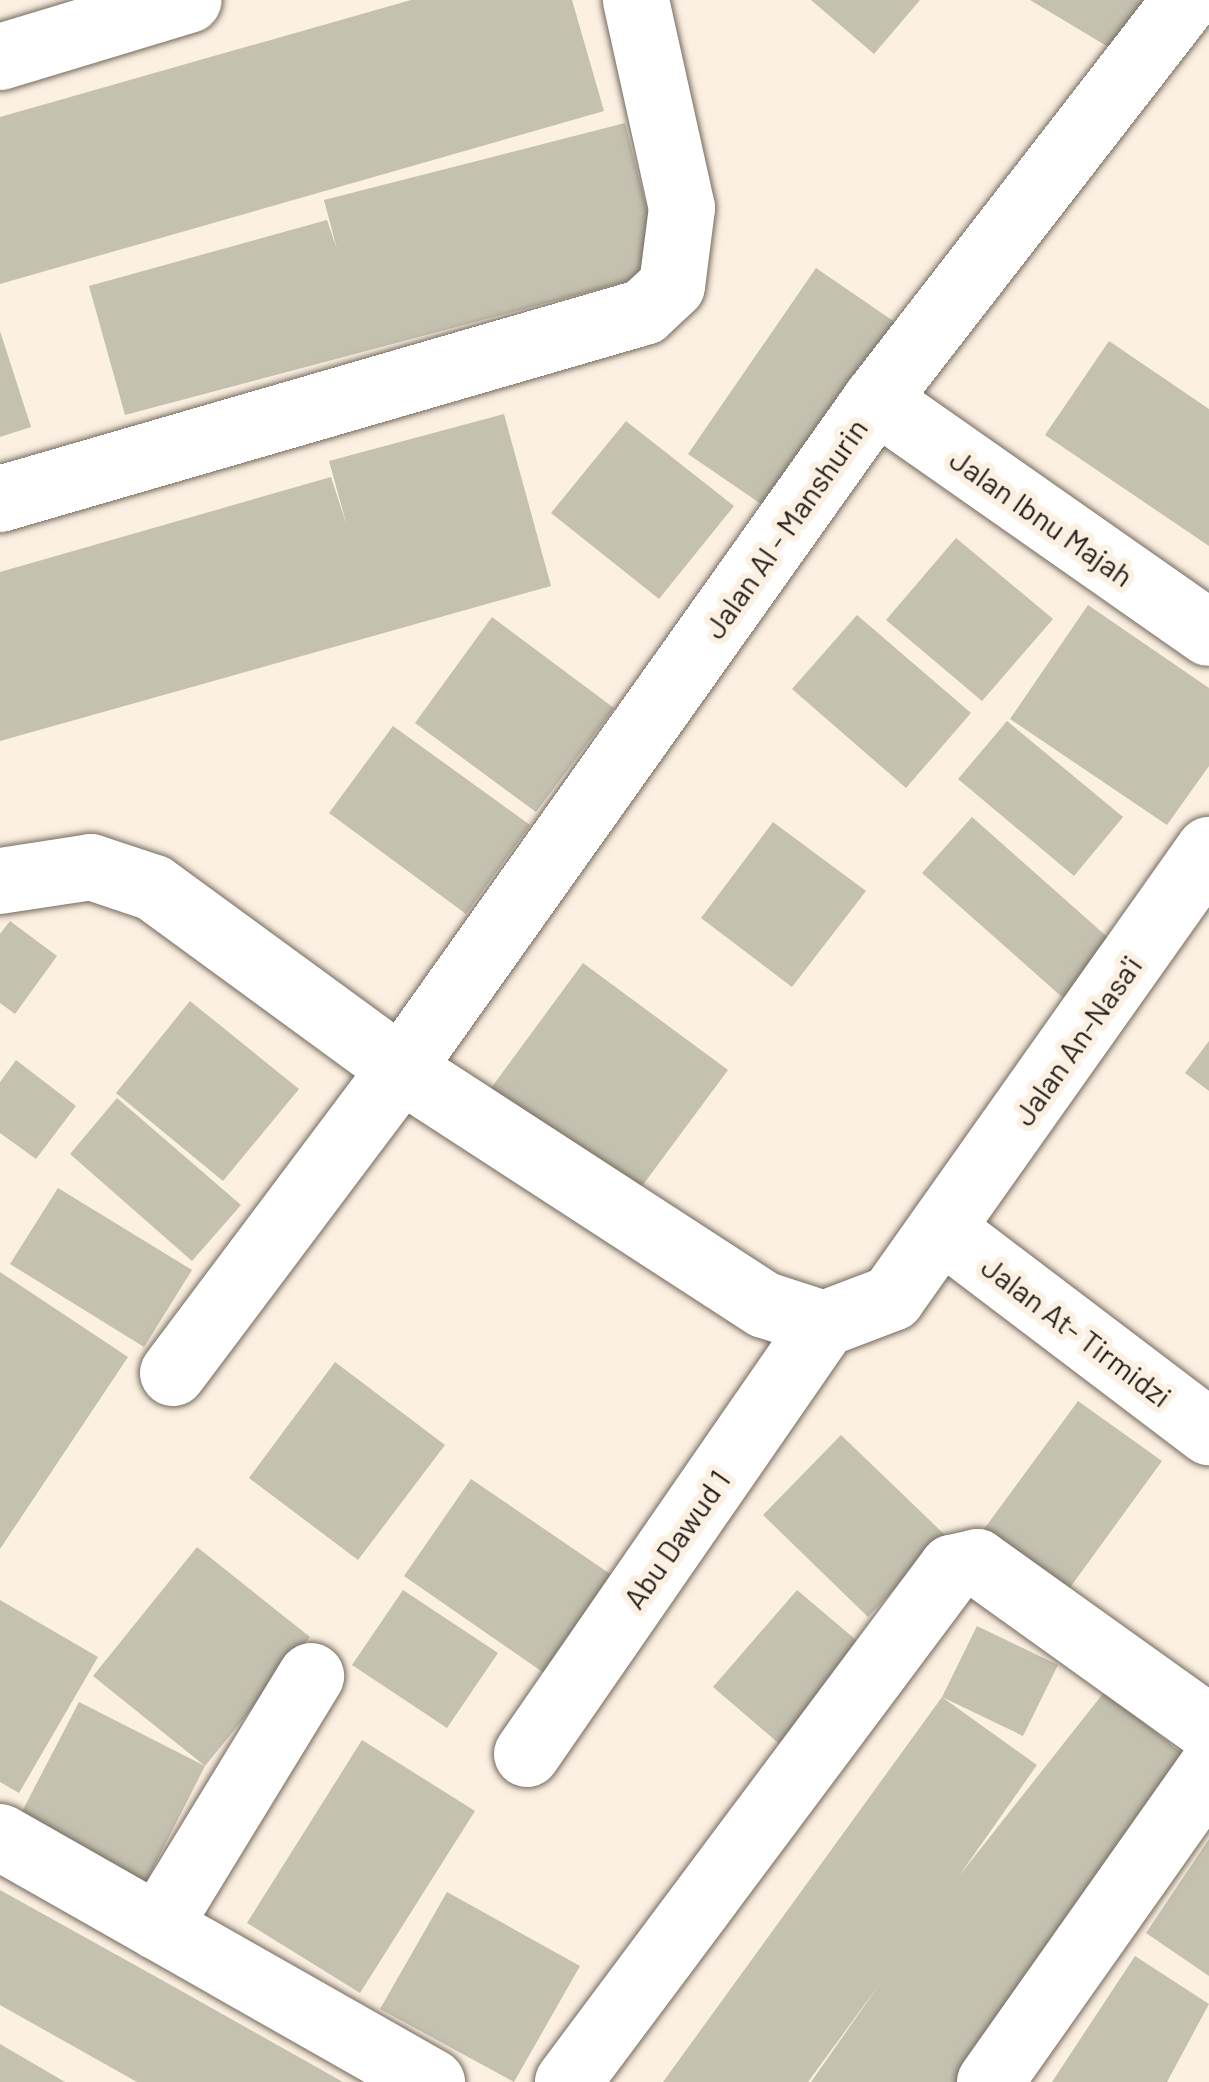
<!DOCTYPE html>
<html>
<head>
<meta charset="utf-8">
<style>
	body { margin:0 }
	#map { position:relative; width:1209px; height:2082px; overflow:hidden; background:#fbf0e1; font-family:Barlow,sans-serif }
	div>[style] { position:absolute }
	.building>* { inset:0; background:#c4c1b0 }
	.roads { filter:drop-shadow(0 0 3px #756a5e) drop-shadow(0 0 3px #756a5e) }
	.minor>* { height:66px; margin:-33px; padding:0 33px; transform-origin:33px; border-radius:33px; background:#fff }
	span { translate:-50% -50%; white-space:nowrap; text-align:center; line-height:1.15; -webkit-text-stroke:12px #fbf0e1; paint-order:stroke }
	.street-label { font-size:30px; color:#26211c }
</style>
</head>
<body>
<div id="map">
	<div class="building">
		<i style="clip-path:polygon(411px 0,572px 0,604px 111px,0 284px,0 117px)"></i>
		<i style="clip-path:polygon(811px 0,920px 0,874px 54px)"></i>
		<i style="clip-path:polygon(1030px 0,1145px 0,1125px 57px)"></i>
		<i style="clip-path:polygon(625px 123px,663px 272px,125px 415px,89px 286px,327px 220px,337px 249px,324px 200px)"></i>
		<i style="clip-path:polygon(816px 268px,899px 325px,770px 510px,688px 454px)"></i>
		<i style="clip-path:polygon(0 331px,31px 427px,0 437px)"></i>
		<i style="clip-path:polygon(1109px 341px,1209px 409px,1209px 546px,1045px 435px)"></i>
		<i style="clip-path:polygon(504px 414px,551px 586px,0 741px,0 572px,331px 477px,347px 526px,329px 461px)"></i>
		<i style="clip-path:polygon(626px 421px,734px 506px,659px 599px,551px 513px)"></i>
		<i style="clip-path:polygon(956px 538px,1053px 619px,982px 701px,886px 620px)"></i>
		<i style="clip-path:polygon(1088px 605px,1209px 688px,1209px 766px,1167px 825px,1010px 719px)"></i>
		<i style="clip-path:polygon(857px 615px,971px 713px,906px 788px,792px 689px)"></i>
		<i style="clip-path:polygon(492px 617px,614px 708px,536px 812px,415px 723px)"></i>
		<i style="clip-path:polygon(1007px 721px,1123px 817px,1074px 876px,958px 779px)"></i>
		<i style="clip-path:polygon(393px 726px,530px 825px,466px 914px,329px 813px)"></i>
		<i style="clip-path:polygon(972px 817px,1113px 942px,1063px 998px,922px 873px)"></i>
		<i style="clip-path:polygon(773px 822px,866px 891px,792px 987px,701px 918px)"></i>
		<i style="clip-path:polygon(10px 921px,57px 956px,15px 1014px,0 1003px,0 934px)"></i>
		<i style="clip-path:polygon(583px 963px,728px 1070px,631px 1201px,486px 1095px)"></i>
		<i style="clip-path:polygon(190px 1001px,299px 1089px,223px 1181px,116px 1093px)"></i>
		<i style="clip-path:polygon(1209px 1041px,1209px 1091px,1185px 1073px)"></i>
		<i style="clip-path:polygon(16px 1060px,76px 1106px,36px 1159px,0 1133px,0 1082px)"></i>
		<i style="clip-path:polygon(117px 1098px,241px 1205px,192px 1261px,70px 1154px)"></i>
		<i style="clip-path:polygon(58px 1188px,192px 1270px,144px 1347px,10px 1264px)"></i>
		<i style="clip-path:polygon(0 1272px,128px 1357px,0 1549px)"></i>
		<i style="clip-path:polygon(335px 1362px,445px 1445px,358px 1560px,249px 1478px)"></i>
		<i style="clip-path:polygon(1078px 1401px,1162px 1461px,1061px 1600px,976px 1540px)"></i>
		<i style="clip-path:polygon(841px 1435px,945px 1535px,868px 1617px,763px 1515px)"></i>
		<i style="clip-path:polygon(471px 1479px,622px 1582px,554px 1680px,404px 1576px)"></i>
		<i style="clip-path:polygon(197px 1547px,310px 1637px,205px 1766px,93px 1676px)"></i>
		<i style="clip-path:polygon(403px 1590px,498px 1653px,447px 1728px,352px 1665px)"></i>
		<i style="clip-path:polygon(797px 1590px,868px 1650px,784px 1748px,713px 1687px)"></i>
		<i style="clip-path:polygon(0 1600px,98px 1657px,19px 1793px,0 1782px)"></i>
		<i style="clip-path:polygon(977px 1626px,1058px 1665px,1023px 1736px,942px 1697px)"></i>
		<i style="clip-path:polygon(1105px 1691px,1190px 1760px,965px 2082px,811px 2082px,881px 1982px,808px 2082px,663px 2082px,942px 1697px,1037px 1765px,959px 1876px)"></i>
		<i style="clip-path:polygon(79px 1702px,205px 1766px,144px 1886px,17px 1821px)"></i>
		<i style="clip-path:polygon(362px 1740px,475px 1811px,360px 1993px,247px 1923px)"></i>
		<i style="clip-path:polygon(1209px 1839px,1209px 1976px,1146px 1933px)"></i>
		<i style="clip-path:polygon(0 1890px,169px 1984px,343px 2082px,137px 2082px,0 2005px)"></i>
		<i style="clip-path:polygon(447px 1892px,580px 1966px,514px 2082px,380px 2009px)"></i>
		<i style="clip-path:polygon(1135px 1956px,1209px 2004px,1167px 2082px,1052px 2082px)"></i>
		<i style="clip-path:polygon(0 2044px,65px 2082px,0 2082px)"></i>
	</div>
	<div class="roads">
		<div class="minor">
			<i style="left:0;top:57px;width:197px;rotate:-16.8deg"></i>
			<i style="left:876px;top:400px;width:406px;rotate:35deg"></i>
			<i style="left:0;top:499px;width:671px;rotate:-16.19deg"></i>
			<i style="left:644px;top:312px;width:38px;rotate:-43deg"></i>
			<i style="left:672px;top:286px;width:79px;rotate:-82.7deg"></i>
			<i style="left:682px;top:208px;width:213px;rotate:-102.5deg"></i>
			<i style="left:0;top:881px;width:92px;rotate:-8.7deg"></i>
			<i style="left:91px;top:867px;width:66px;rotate:18.4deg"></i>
			<i style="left:154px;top:888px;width:306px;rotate:36.2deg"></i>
			<i style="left:401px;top:1069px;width:434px;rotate:33deg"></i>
			<i style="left:765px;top:1305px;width:62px;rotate:17.9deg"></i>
			<i style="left:824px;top:1324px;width:73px;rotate:-20.9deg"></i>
			<i style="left:892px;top:1298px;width:549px;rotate:-54.72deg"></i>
			<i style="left:944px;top:1231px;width:333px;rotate:37.2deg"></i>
			<i style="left:173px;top:1373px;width:380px;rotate:-53.1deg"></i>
			<i style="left:401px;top:1069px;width:820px;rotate:-54.62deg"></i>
			<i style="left:876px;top:400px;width:506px;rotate:-52.22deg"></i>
			<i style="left:527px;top:1754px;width:523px;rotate:-55.37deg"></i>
			<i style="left:0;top:1837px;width:497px;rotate:29.6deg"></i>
			<i style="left:158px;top:1927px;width:294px;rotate:-58.6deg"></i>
			<i style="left:568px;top:2082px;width:642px;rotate:-53.24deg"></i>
			<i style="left:952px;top:1568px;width:26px;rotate:-13deg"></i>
			<i style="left:977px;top:1562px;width:285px;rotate:35.6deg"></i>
			<i style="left:990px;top:2082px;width:380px;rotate:-54.8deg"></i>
		</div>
	</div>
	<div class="street-label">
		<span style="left:1042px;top:517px;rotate:35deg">Jalan Ibnu Majah</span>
		<span style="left:785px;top:528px;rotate:-55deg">Jalan Al - Manshurin</span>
		<span style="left:1077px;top:1040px;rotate:-55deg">Jalan An-Nasa'i</span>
		<span style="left:1077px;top:1331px;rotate:37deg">Jalan At- Tirmidzi</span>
		<span style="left:676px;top:1539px;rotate:-55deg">Abu Dawud 1</span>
	</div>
</div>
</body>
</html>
